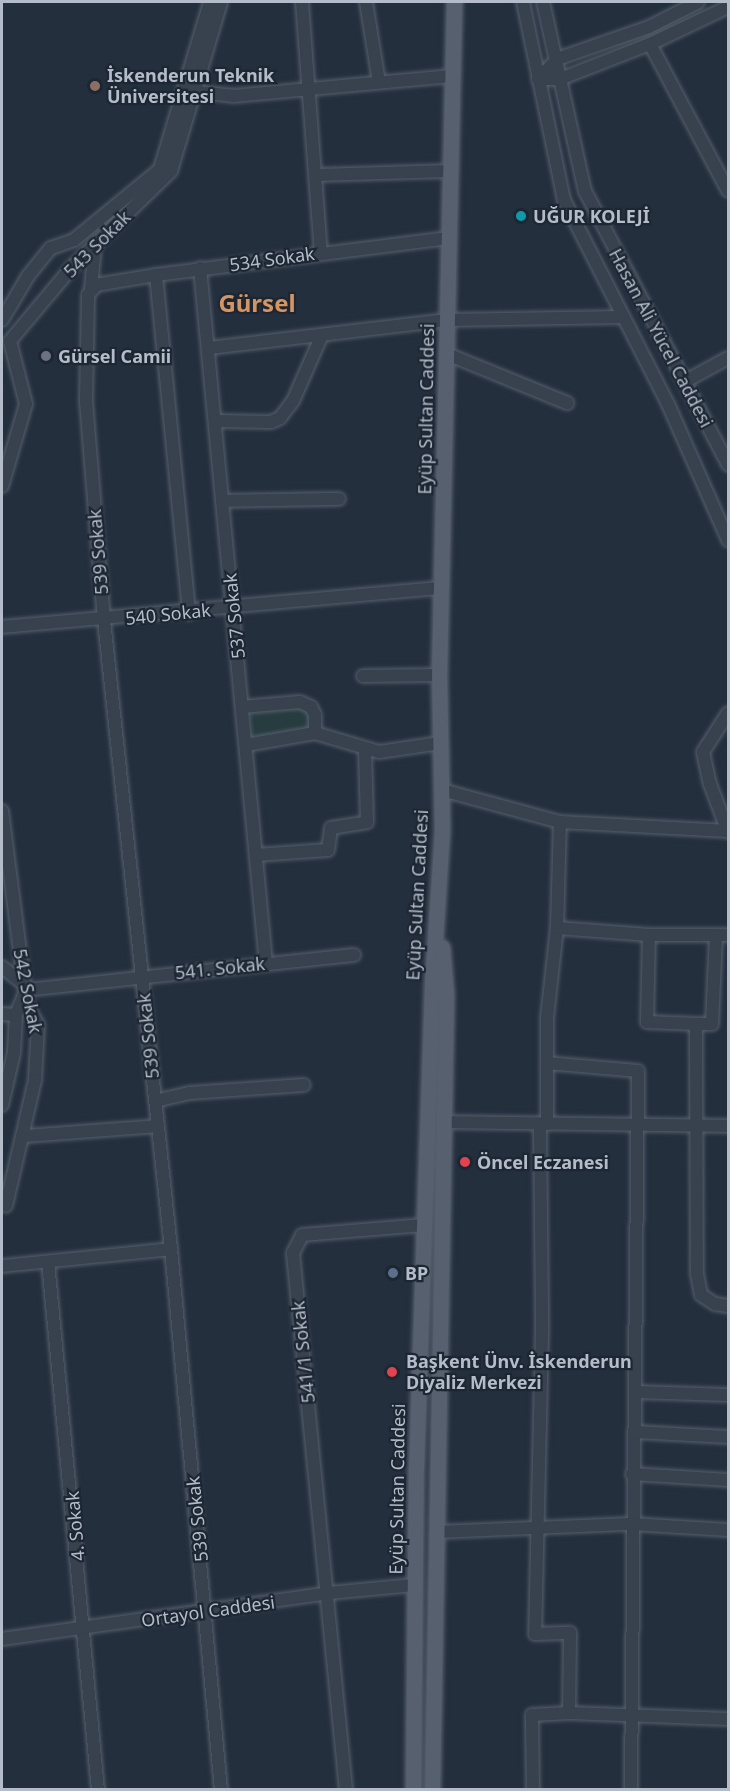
<!DOCTYPE html>
<html>
<head>
<meta charset="utf-8">
<style>
	body { margin:0 }
	#map { position:relative; width:730px; height:1791px; overflow:hidden; background:#242f3e; font-family:"Noto Sans",sans-serif }
	div>[style] { position:absolute }
	.green>* { inset:0; background:#263c3f }
	.roads { filter:drop-shadow(0 0 2px #565f6c) drop-shadow(0 0 2px #565f6c) }
	.minor>* { height:12px; margin:-6px; padding:0 6px; transform-origin:6px; border-radius:6px; background:#38414e }
	.major>* { height:15px; margin:-7.5px; padding:0 7.5px; transform-origin:7.5px; border-radius:7.5px; background:#56606e }
	.dots>* { width:16px; height:16px; translate:-50% -50%; box-sizing:border-box; border:3px solid #1d2633; border-radius:50% }
	span { translate:-50% -50%; white-space:nowrap; text-align:center; line-height:1.15; -webkit-text-stroke:4.5px #1d2633; paint-order:stroke }
	.poi-label { font-size:18px; color:#b4bcc9; font-weight:700 }
	.left { translate:0 -50%; text-align:left }
	.street-label { font-size:18px; color:#b4bcc9 }
	.district-label { font-size:24px; color:#d59563; font-weight:700 }
	.frame { position:absolute; inset:0; border:3px solid #b4bcc9; pointer-events:none }
</style>
</head>
<body>
<div id="map">
	<div class="green">
		<i style="clip-path:polygon(294px 706px,307px 710px,312px 730px,252px 739px,250px 710px)"></i>
	</div>
	<div class="roads">
		<div class="minor">
			<i style="left:302px;top:2px;width:251px;rotate:85.7deg"></i>
			<i style="left:366px;top:2px;width:81px;rotate:80.8deg"></i>
			<i style="left:523px;top:2px;width:202px;rotate:78.3deg"></i>
			<i style="left:564px;top:200px;width:229px;rotate:63deg"></i>
			<i style="left:668px;top:404px;width:149px;rotate:66.2deg"></i>
			<i style="left:543px;top:2px;width:194px;rotate:77.5deg"></i>
			<i style="left:585px;top:191px;width:309px;rotate:62.4deg"></i>
			<i style="left:650px;top:44px;width:166px;rotate:62deg"></i>
			<i style="left:538px;top:79px;width:22px"></i>
			<i style="left:560px;top:79px;width:97px;rotate:-21.3deg"></i>
			<i style="left:650px;top:44px;width:86px;rotate:-25.4deg"></i>
			<i style="left:538px;top:79px;width:28px;rotate:-46deg"></i>
			<i style="left:557px;top:59px;width:97px;rotate:-19.2deg"></i>
			<i style="left:649px;top:27px;width:55px;rotate:-27deg"></i>
			<i style="left:197px;top:92px;width:36px;rotate:6deg"></i>
			<i style="left:233px;top:96px;width:220px;rotate:-5.2deg"></i>
			<i style="left:315px;top:175px;width:136px;rotate:-1.7deg"></i>
			<i style="left:200px;top:268px;width:698px;rotate:84.58deg"></i>
			<i style="left:156px;top:275px;width:340px;rotate:84.4deg"></i>
			<i style="left:91px;top:289px;width:44px;rotate:-84.8deg"></i>
			<i style="left:2px;top:320px;width:51px;rotate:-59.4deg"></i>
			<i style="left:28px;top:276px;width:36px;rotate:-51deg"></i>
			<i style="left:51px;top:248px;width:24px;rotate:-19deg"></i>
			<i style="left:74px;top:240px;width:112px;rotate:-39.5deg"></i>
			<i style="left:160px;top:169px;width:174px;rotate:-73.3deg"></i>
			<i style="left:209px;top:348px;width:240px;rotate:-6.7deg"></i>
			<i style="left:447px;top:320px;width:176px;rotate:-1deg"></i>
			<i style="left:447px;top:354px;width:130px;rotate:22.2deg"></i>
			<i style="left:684px;top:382px;width:50px;rotate:-28.6deg"></i>
			<i style="left:215px;top:421px;width:56px;rotate:1deg"></i>
			<i style="left:271px;top:422px;width:10px;rotate:-24deg"></i>
			<i style="left:280px;top:418px;width:21px;rotate:-53deg"></i>
			<i style="left:293px;top:401px;width:72px;rotate:-66.3deg"></i>
			<i style="left:2px;top:486px;width:85px;rotate:-73.7deg"></i>
			<i style="left:26px;top:404px;width:65px;rotate:-104.3deg"></i>
			<i style="left:10px;top:341px;width:98px;rotate:-50deg"></i>
			<i style="left:73px;top:266px;width:136px;rotate:-44.1deg"></i>
			<i style="left:171px;top:171px;width:176px;rotate:-73.5deg"></i>
			<i style="left:222px;top:501px;width:117px;rotate:-1deg"></i>
			<i style="left:2px;top:627px;width:441px;rotate:-5.1deg"></i>
			<i style="left:363px;top:676px;width:76px;rotate:-0.8deg"></i>
			<i style="left:242px;top:707px;width:58px;rotate:-4.9deg"></i>
			<i style="left:300px;top:702px;width:12px;rotate:24deg"></i>
			<i style="left:311px;top:707px;width:9px;rotate:63deg"></i>
			<i style="left:315px;top:715px;width:18px;rotate:90deg"></i>
			<i style="left:728px;top:713px;width:46px;rotate:122.7deg"></i>
			<i style="left:703px;top:752px;width:33px;rotate:78deg"></i>
			<i style="left:710px;top:784px;width:51px;rotate:69.4deg"></i>
			<i style="left:246px;top:745px;width:70px;rotate:-9.9deg"></i>
			<i style="left:315px;top:733px;width:67px;rotate:16.5deg"></i>
			<i style="left:379px;top:752px;width:62px;rotate:-8.4deg"></i>
			<i style="left:442px;top:790px;width:122px;rotate:15.2deg"></i>
			<i style="left:560px;top:822px;width:168px;rotate:3.1deg"></i>
			<i style="left:2px;top:811px;width:196px;rotate:82.7deg"></i>
			<i style="left:27px;top:1005px;width:23px;rotate:61deg"></i>
			<i style="left:38px;top:1025px;width:55px;rotate:93.1deg"></i>
			<i style="left:35px;top:1080px;width:129px;rotate:103deg"></i>
			<i style="left:256px;top:855px;width:72px;rotate:-4deg"></i>
			<i style="left:328px;top:850px;width:22px;rotate:-82deg"></i>
			<i style="left:331px;top:828px;width:36px;rotate:-9deg"></i>
			<i style="left:367px;top:822px;width:72px;rotate:-91.6deg"></i>
			<i style="left:557px;top:928px;width:92px;rotate:4.4deg"></i>
			<i style="left:649px;top:935px;width:79px"></i>
			<i style="left:649px;top:935px;width:87px;rotate:91.3deg"></i>
			<i style="left:647px;top:1022px;width:49px;rotate:2.3deg"></i>
			<i style="left:696px;top:1024px;width:16px"></i>
			<i style="left:712px;top:1024px;width:89px;rotate:-87.4deg"></i>
			<i style="left:2px;top:967px;width:29px;rotate:38deg"></i>
			<i style="left:2px;top:1014px;width:14px;rotate:4deg"></i>
			<i style="left:696px;top:1024px;width:250px;rotate:89.8deg"></i>
			<i style="left:697px;top:1274px;width:21px;rotate:79deg"></i>
			<i style="left:701px;top:1295px;width:17px;rotate:33deg"></i>
			<i style="left:715px;top:1304px;width:13px;rotate:9deg"></i>
			<i style="left:547px;top:1063px;width:91px;rotate:5deg"></i>
			<i style="left:638px;top:1071px;width:719px;rotate:90.56deg"></i>
			<i style="left:155px;top:1101px;width:36px;rotate:-13deg"></i>
			<i style="left:190px;top:1093px;width:114px;rotate:-4deg"></i>
			<i style="left:2px;top:1105px;width:54px;rotate:-77.2deg"></i>
			<i style="left:14px;top:1052px;width:37px;rotate:-87deg"></i>
			<i style="left:16px;top:1015px;width:27px;rotate:-68deg"></i>
			<i style="left:26px;top:990px;width:330px;rotate:-6.1deg"></i>
			<i style="left:444px;top:1122px;width:284px;rotate:0.8deg"></i>
			<i style="left:540px;top:1124px;width:207px;rotate:89.4deg"></i>
			<i style="left:542px;top:1331px;width:303px;rotate:91.3deg"></i>
			<i style="left:535px;top:1634px;width:35px;rotate:-2deg"></i>
			<i style="left:570px;top:1633px;width:80px;rotate:90.7deg"></i>
			<i style="left:569px;top:1713px;width:159px;rotate:2.2deg"></i>
			<i style="left:547px;top:1124px;width:106px;rotate:-90deg"></i>
			<i style="left:547px;top:1018px;width:91px;rotate:-83.7deg"></i>
			<i style="left:557px;top:928px;width:106px;rotate:-88.4deg"></i>
			<i style="left:25px;top:1136px;width:132px;rotate:-4.3deg"></i>
			<i style="left:48px;top:1262px;width:530px;rotate:84.59deg"></i>
			<i style="left:2px;top:1266px;width:170px;rotate:-5.7deg"></i>
			<i style="left:636px;top:1392px;width:92px;rotate:1.9deg"></i>
			<i style="left:635px;top:1432px;width:93px;rotate:3.1deg"></i>
			<i style="left:632px;top:1474px;width:96px;rotate:3.6deg"></i>
			<i style="left:437px;top:1532px;width:194px;rotate:-2.4deg"></i>
			<i style="left:631px;top:1524px;width:97px;rotate:3.5deg"></i>
			<i style="left:2px;top:1639px;width:330px;rotate:-8deg"></i>
			<i style="left:329px;top:1593px;width:85px;rotate:-5.4deg"></i>
			<i style="left:221px;top:1790px;width:543px;rotate:-95.28deg"></i>
			<i style="left:171px;top:1249px;width:633px;rotate:-96.08deg"></i>
			<i style="left:104px;top:620px;width:219px;rotate:-94.7deg"></i>
			<i style="left:86px;top:402px;width:107px;rotate:-88.9deg"></i>
			<i style="left:88px;top:295px;width:13px;rotate:-51deg"></i>
			<i style="left:96px;top:285px;width:61px;rotate:-9.5deg"></i>
			<i style="left:156px;top:275px;width:295px;rotate:-7.2deg"></i>
			<i style="left:346px;top:1790px;width:540px;rotate:-95.64deg"></i>
			<i style="left:293px;top:1253px;width:20px;rotate:-63deg"></i>
			<i style="left:302px;top:1235px;width:122px;rotate:-4.7deg"></i>
			<i style="left:533px;top:1790px;width:75px;rotate:-90.8deg"></i>
			<i style="left:532px;top:1715px;width:37px;rotate:-3deg"></i>
		</div>
		<div class="major">
			<i style="left:413px;top:1790px;width:322px;rotate:-89.5deg"></i>
			<i style="left:416px;top:1468px;width:483px;rotate:-88.1deg"></i>
			<i style="left:432px;top:985px;width:156px;rotate:-86.3deg"></i>
			<i style="left:442px;top:829px;width:154px;rotate:-91.1deg"></i>
			<i style="left:439px;top:675px;width:673px;rotate:-88.72deg"></i>
			<i style="left:432px;top:1790px;width:795px;rotate:-88.99deg"></i>
			<i style="left:446px;top:995px;width:48px;rotate:-94.8deg"></i>
		</div>
	</div>
	<div class="dots">
		<i style="left:95px;top:86px;background:#8d6e63"></i>
		<i style="left:521px;top:216px;background:#0f9aa8"></i>
		<i style="left:46px;top:356px;background:#6b7280"></i>
		<i style="left:465px;top:1162px;background:#e0444e"></i>
		<i style="left:393px;top:1273px;background:#5c6f8a"></i>
		<i style="left:392px;top:1372px;background:#e0444e"></i>
	</div>
	<div class="poi-label">
		<span class="left" style="left:107px;top:86px">İskenderun Teknik<br>Üniversitesi</span>
		<span class="left" style="left:533px;top:216px">UĞUR KOLEJİ</span>
		<span class="left" style="left:58px;top:356px">Gürsel Camii</span>
		<span class="left" style="left:477px;top:1162px">Öncel Eczanesi</span>
		<span class="left" style="left:405px;top:1273px">BP</span>
		<span class="left" style="left:406px;top:1372px">Başkent Ünv. İskenderun<br>Diyaliz Merkezi</span>
	</div>
	<div class="street-label">
		<span style="left:97px;top:244px;rotate:-45deg">543 Sokak</span>
		<span style="left:272px;top:259px;rotate:-8deg">534 Sokak</span>
		<span style="left:661px;top:338px;rotate:62deg">Hasan Ali Yücel Caddesi</span>
		<span style="left:426px;top:409px;rotate:-89deg">Eyüp Sultan Caddesi</span>
		<span style="left:98px;top:552px;rotate:-95deg">539 Sokak</span>
		<span style="left:168px;top:614px;rotate:-6deg">540 Sokak</span>
		<span style="left:234px;top:616px;rotate:-96deg">537 Sokak</span>
		<span style="left:417px;top:895px;rotate:-87deg">Eyüp Sultan Caddesi</span>
		<span style="left:220px;top:968px;rotate:-6deg">541. Sokak</span>
		<span style="left:28px;top:991px;rotate:79deg">542 Sokak</span>
		<span style="left:148px;top:1036px;rotate:-96deg">539 Sokak</span>
		<span style="left:303px;top:1352px;rotate:-96deg">541/1 Sokak</span>
		<span style="left:397px;top:1489px;rotate:-89deg">Eyüp Sultan Caddesi</span>
		<span style="left:197px;top:1519px;rotate:-96deg">539 Sokak</span>
		<span style="left:75px;top:1526px;rotate:-95deg">4. Sokak</span>
		<span style="left:208px;top:1611px;rotate:-8deg">Ortayol Caddesi</span>
	</div>
	<div class="district-label">
		<span style="left:257px;top:303px">Gürsel</span>
	</div>
	<div class="frame"></div>
</div>
</body>
</html>
